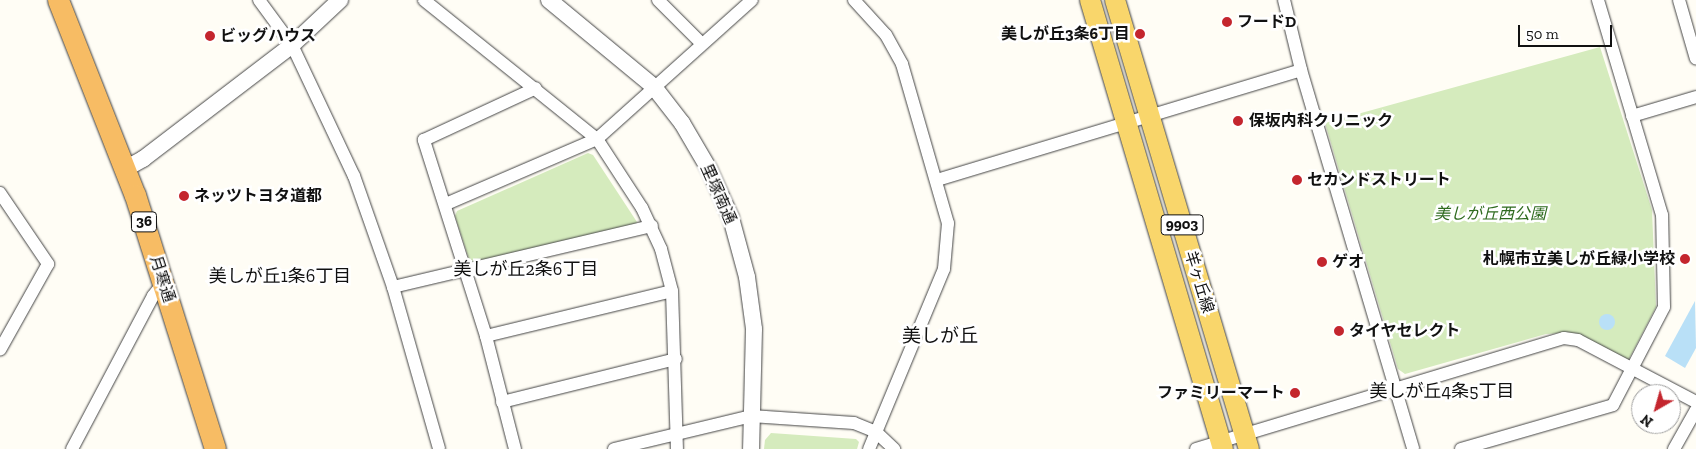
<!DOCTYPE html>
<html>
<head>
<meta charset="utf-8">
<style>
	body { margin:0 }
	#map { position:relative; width:1696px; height:449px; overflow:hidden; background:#fffdf5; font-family:"Zilla Slab","Noto Sans JP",serif }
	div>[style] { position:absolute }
	.green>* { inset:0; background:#d5ebbd }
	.water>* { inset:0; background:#b9e0f7 }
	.round { border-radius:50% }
	.roads { filter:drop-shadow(0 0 1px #444) drop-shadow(0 0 1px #444) }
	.minor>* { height:12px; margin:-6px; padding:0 6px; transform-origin:6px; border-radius:6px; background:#fff }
	.tertiary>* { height:16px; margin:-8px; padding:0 8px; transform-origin:8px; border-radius:8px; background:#fff }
	.primary>* { height:20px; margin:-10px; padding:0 10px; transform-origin:10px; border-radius:10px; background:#f9d66b }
	.trunk>* { height:21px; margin:-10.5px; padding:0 10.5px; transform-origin:10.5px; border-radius:10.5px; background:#f7bc64 }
	.dots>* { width:14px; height:14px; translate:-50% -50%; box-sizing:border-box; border:2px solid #fff; border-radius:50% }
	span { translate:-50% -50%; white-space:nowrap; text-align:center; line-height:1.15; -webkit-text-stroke:5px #fff; paint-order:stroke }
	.shield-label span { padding:1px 4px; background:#fff; border:1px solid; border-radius:4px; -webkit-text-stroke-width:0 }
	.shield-label { font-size:15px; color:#111; font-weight:700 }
	.poi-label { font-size:16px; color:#111; font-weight:700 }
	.left { translate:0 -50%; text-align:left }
	.right { translate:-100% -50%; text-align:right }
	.street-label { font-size:16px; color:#111 }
	.park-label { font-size:16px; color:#2f6b1f; font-style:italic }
	.neighbourhood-label { font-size:18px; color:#111 }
	.quarter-label { font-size:19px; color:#111 }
	.north { position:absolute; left:1631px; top:384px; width:50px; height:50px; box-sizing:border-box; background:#fff; border:1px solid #a0a0a0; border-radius:50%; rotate:218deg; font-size:14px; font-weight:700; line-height:20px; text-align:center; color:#111 }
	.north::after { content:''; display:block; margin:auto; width:18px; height:22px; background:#c4262e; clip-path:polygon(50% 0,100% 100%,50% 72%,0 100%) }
	.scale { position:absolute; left:1518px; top:25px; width:94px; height:22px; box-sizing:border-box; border:2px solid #111; border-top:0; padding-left:6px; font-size:15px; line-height:18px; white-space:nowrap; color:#111; -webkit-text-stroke:4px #fff; paint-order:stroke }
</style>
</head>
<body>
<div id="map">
	<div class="green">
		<i style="clip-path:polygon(1600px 47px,1652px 210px,1656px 307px,1628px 361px,1564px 333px,1546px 334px,1405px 374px,1398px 369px,1325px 123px)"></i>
		<i style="clip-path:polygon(588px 153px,593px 155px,637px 222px,635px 226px,477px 266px,470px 262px,455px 216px,457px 211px)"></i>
		<i style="clip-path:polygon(771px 433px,856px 439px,859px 442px,857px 449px,764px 449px,765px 440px)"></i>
	</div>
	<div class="water">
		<i style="clip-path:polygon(1695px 301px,1696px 348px,1685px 368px,1665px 356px)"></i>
		<i class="round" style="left:1599px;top:314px;width:16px;height:16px"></i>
	</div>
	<div class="roads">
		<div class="minor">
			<i style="left:259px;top:0;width:56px;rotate:53.7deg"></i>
			<i style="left:292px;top:45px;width:145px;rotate:64.7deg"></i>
			<i style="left:354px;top:176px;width:118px;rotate:70.6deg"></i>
			<i style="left:393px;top:287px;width:168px;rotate:74.1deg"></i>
			<i style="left:424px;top:0;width:222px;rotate:38.8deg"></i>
			<i style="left:597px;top:139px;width:82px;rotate:56.9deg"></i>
			<i style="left:642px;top:208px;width:45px;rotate:65.1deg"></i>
			<i style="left:661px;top:249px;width:43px;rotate:75.3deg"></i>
			<i style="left:672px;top:291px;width:158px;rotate:88.2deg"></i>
			<i style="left:658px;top:0;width:62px;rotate:45deg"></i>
			<i style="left:854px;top:0;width:47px;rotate:47.6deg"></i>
			<i style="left:886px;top:35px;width:33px;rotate:61deg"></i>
			<i style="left:902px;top:64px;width:166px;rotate:73.9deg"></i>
			<i style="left:948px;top:223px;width:46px;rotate:95deg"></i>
			<i style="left:944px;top:269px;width:195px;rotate:112.6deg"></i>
			<i style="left:1284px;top:0;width:72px;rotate:76.3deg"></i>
			<i style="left:1301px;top:70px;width:395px;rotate:73.5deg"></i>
			<i style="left:1679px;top:0;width:61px;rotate:73.9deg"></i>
			<i style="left:1632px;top:116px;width:67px;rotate:-16.5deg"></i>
			<i style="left:937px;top:180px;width:380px;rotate:-16.8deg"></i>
			<i style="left:0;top:193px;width:86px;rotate:55.9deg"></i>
			<i style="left:48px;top:264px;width:98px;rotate:119.2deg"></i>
			<i style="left:446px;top:204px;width:164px;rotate:-23.3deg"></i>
			<i style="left:597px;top:139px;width:208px;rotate:-41.9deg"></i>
			<i style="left:393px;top:287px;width:266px;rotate:-13.3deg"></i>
			<i style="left:486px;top:336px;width:191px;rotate:-13.6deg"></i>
			<i style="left:502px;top:402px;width:179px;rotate:-13.9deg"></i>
			<i style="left:72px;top:449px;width:173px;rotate:-62.1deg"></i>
			<i style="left:153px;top:296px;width:18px;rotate:-52deg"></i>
			<i style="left:515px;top:449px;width:117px;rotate:-104.4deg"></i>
			<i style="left:486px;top:336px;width:206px;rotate:-107.6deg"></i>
			<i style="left:424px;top:140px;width:123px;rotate:-24.9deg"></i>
			<i style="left:614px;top:449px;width:141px;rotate:-13.5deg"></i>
			<i style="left:751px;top:416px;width:103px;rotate:3.9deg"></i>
			<i style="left:854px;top:423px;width:24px;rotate:22deg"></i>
			<i style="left:876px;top:432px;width:25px;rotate:43deg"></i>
			<i style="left:1196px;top:449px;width:384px;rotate:-16.8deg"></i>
			<i style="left:1564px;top:338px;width:14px;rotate:8deg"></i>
			<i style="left:1578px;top:340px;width:133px;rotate:27.7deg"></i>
			<i style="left:1461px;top:449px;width:158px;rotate:-16.1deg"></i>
			<i style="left:1613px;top:405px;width:110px;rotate:-62.5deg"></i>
			<i style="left:1664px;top:307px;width:92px;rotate:-91.2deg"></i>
			<i style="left:1662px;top:215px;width:224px;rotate:-106.6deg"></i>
			<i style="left:1674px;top:449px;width:45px;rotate:-60.6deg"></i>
		</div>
		<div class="tertiary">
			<i style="left:549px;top:0;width:136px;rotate:39.6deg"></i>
			<i style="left:654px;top:87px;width:46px;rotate:52.1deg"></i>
			<i style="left:682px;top:123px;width:53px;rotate:59.6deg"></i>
			<i style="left:709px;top:169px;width:54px;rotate:65.8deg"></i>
			<i style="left:731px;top:218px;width:61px;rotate:74.8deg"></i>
			<i style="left:747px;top:277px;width:52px;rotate:82.3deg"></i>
			<i style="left:754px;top:329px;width:120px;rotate:91.4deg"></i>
			<i style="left:125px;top:169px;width:21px;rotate:-29deg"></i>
			<i style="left:143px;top:159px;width:188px;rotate:-37.4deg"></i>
			<i style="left:292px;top:45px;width:66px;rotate:-43.2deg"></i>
		</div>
		<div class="primary">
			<i style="left:1090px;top:0;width:468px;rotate:73.5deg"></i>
			<i style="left:1115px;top:0;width:469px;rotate:73.4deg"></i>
		</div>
		<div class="trunk">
			<i style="left:58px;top:0;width:210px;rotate:68.5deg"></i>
			<i style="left:135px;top:195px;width:266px;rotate:72.5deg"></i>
		</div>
	</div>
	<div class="dots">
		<i style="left:1227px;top:22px;background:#c4262e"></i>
		<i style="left:1140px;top:34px;background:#c4262e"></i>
		<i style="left:210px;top:36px;background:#c4262e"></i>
		<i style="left:1238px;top:121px;background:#c4262e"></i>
		<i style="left:1297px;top:180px;background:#c4262e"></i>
		<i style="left:184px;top:196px;background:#c4262e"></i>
		<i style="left:1685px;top:259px;background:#c4262e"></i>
		<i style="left:1322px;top:262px;background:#c4262e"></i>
		<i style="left:1339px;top:331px;background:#c4262e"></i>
		<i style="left:1295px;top:393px;background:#c4262e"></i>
	</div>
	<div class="shield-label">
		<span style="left:144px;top:222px">36</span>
		<span style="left:1182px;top:225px">9903</span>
	</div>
	<div class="poi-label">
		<span class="left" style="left:1237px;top:22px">フードD</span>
		<span class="right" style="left:1130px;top:34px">美しが丘3条6丁目</span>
		<span class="left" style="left:220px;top:36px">ビッグハウス</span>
		<span class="left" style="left:1249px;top:121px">保坂内科クリニック</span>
		<span class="left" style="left:1307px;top:180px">セカンドストリート</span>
		<span class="left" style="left:194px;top:196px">ネッツトヨタ道都</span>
		<span class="right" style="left:1675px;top:259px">札幌市立美しが丘緑小学校</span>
		<span class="left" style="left:1332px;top:262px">ゲオ</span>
		<span class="left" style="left:1349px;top:331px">タイヤセレクト</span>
		<span class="right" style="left:1285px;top:393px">ファミリーマート</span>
	</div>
	<div class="street-label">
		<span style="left:718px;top:194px;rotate:66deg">里塚南通</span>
		<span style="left:162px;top:279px;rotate:72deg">月寒通</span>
		<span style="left:1199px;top:282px;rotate:73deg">羊ヶ丘線</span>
	</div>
	<div class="park-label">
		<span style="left:1490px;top:214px">美しが丘西公園</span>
	</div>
	<div class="neighbourhood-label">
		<span style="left:526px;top:269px">美しが丘2条6丁目</span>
		<span style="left:280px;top:276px">美しが丘1条6丁目</span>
		<span style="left:1442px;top:391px">美しが丘4条5丁目</span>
	</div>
	<div class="quarter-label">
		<span style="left:940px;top:336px">美しが丘</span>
	</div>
	<div class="north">N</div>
	<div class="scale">50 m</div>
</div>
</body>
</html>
